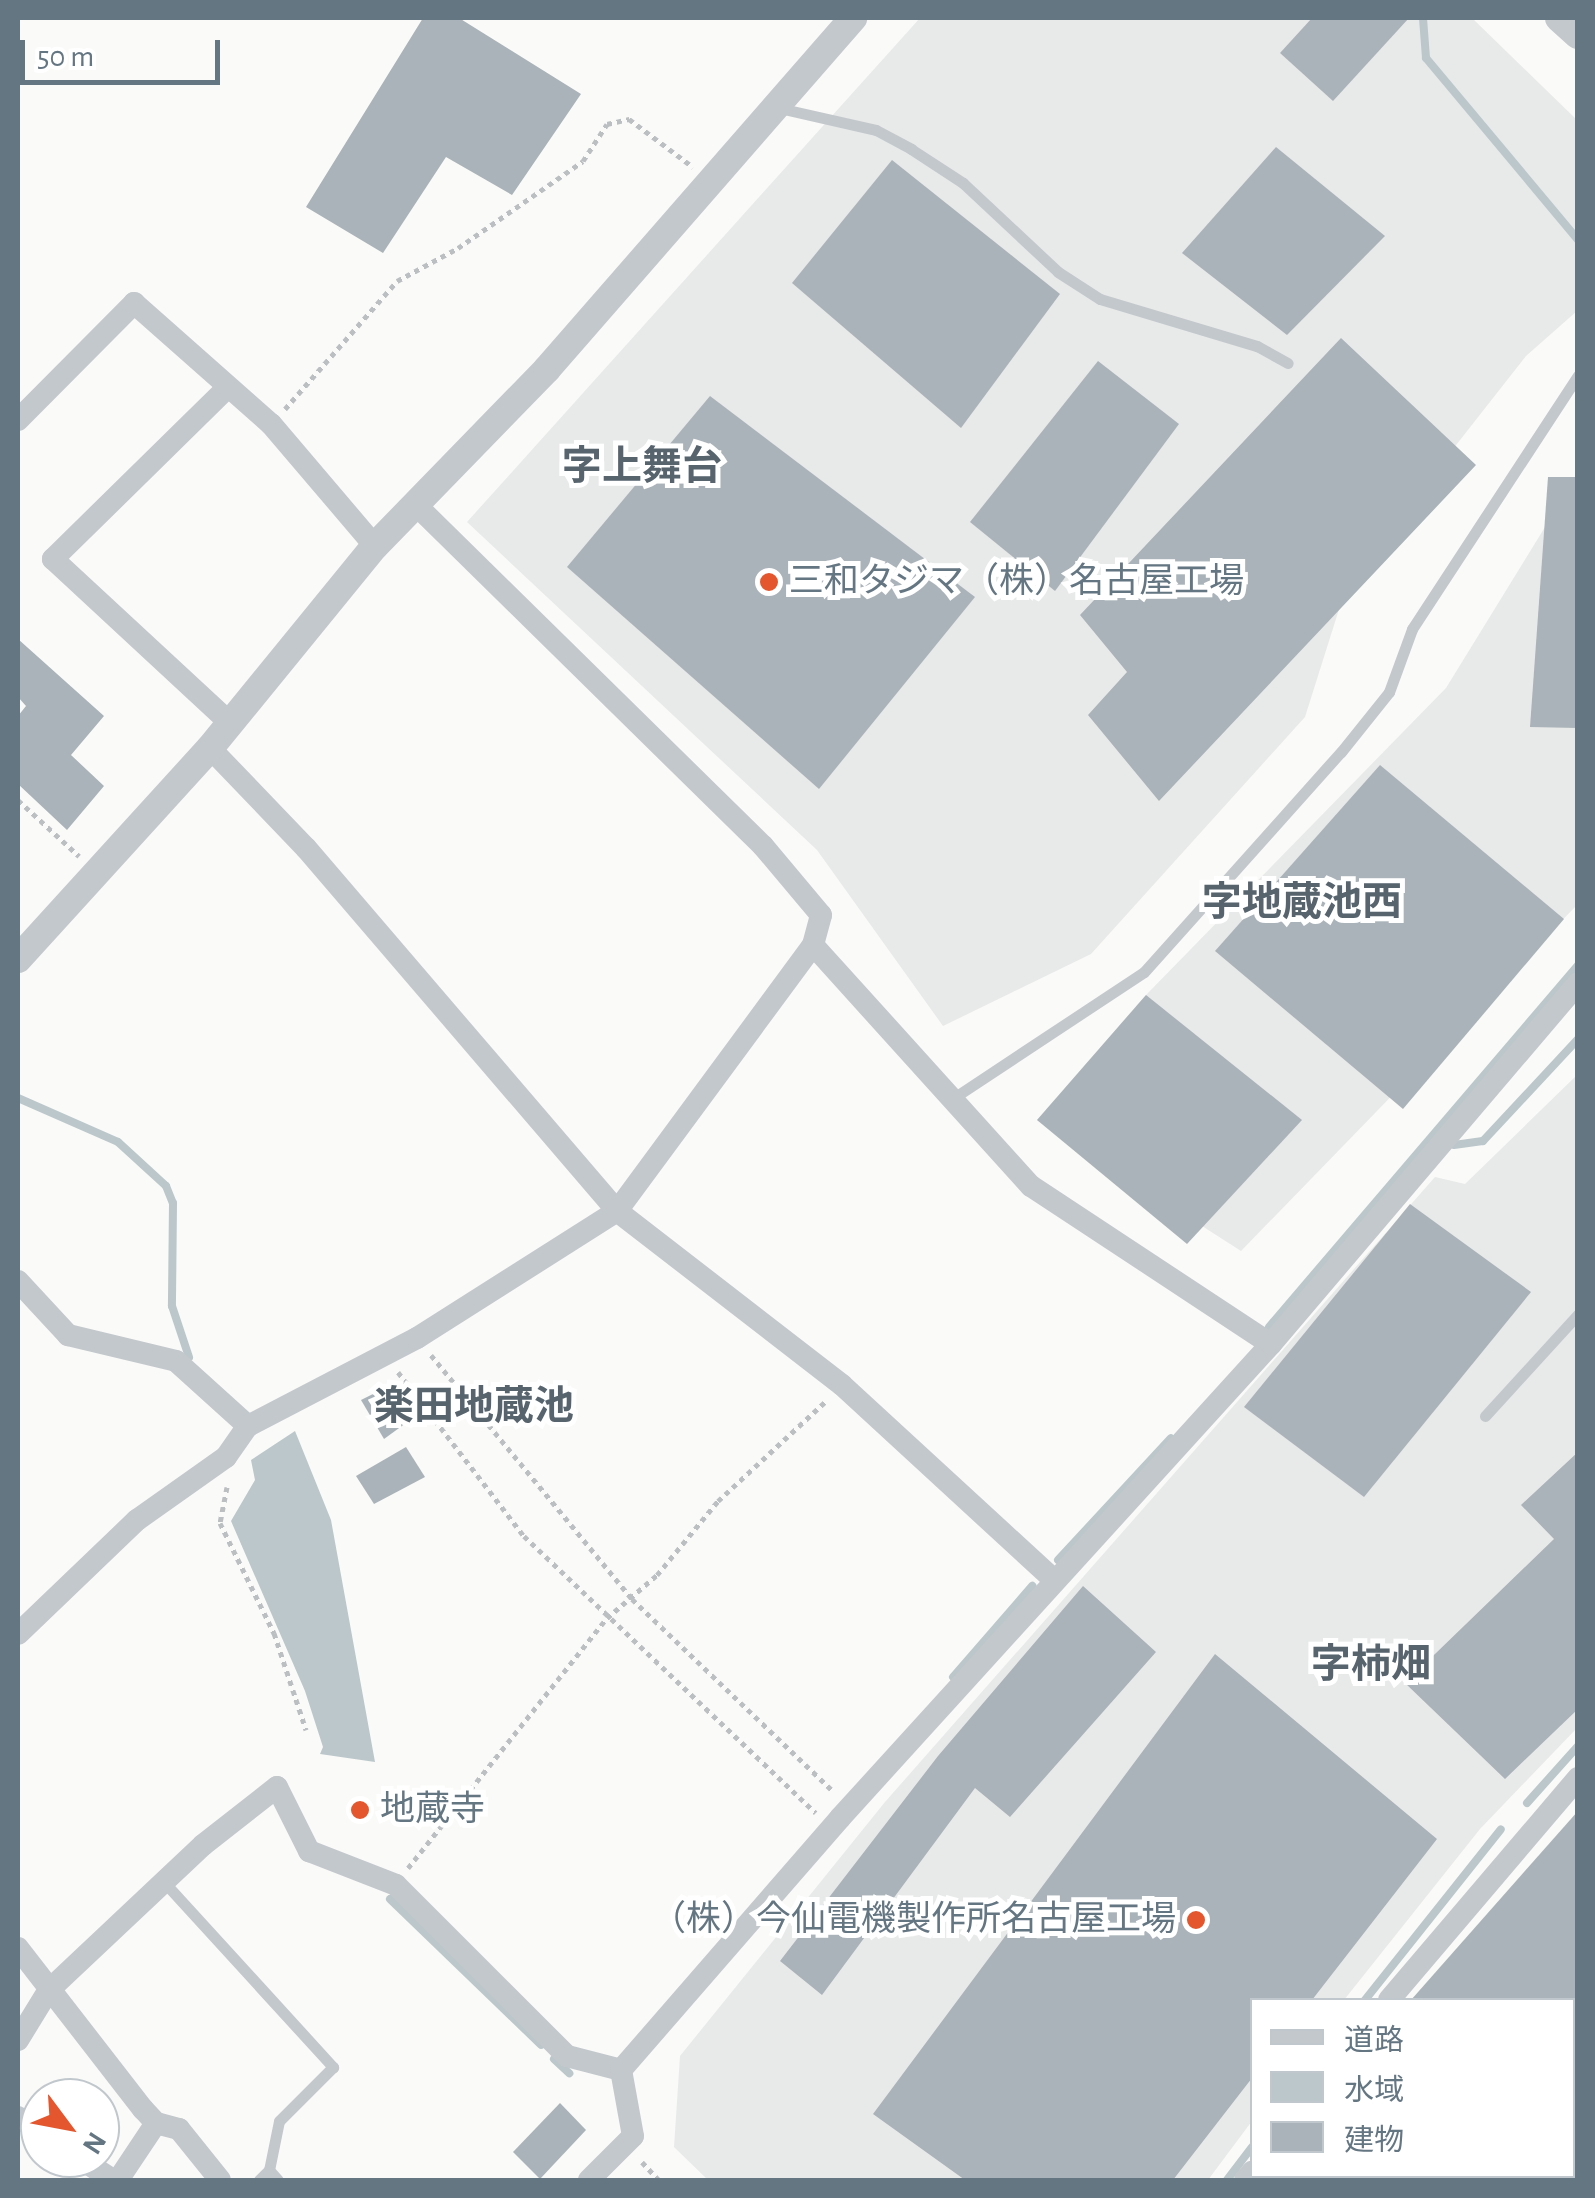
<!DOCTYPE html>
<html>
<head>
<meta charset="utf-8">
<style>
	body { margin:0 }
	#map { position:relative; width:1595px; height:2198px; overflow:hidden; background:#fafaf8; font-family:"Alegreya Sans","Noto Sans JP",sans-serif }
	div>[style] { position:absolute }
	.built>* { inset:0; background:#e8e9e9 }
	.water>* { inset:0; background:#bbc7cb }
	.stream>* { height:8px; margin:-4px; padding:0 4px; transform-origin:4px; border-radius:4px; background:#bbc7cb }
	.building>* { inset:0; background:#aab3b9 }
	.path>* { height:5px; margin-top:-2.5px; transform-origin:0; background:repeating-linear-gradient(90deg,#bbbfc2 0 5px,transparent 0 10px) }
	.service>* { height:11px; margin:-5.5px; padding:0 5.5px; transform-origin:5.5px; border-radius:5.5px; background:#c3c8cc }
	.minor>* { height:22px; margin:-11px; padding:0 11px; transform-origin:11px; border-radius:11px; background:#c3c8cc }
	.tertiary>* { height:28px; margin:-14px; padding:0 14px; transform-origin:14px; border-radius:14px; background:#c3c8cc }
	.dots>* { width:28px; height:28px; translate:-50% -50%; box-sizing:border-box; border:5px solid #fff; border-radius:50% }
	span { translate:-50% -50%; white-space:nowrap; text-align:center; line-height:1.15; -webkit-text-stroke:10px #fff; paint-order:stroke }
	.poi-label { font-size:35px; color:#657683 }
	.left { translate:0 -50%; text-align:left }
	.right { translate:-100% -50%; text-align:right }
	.quarter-label { font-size:40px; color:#57646e; font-weight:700 }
	.frame { position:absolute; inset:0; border:20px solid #657683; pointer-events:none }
	.legend { position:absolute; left:1250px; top:1998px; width:325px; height:180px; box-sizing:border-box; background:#fff; border:2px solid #c1c8cd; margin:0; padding:12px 18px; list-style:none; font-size:30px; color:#657683 }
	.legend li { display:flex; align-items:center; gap:20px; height:50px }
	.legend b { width:50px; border:2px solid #c1c8cd }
	.north { position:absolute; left:20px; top:2078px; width:100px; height:100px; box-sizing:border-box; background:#fff; border:2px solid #c1c8cd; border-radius:50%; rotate:122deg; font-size:28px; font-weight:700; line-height:40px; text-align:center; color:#657683 }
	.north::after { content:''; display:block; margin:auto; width:35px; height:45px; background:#e4572e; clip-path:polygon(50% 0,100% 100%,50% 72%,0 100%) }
	.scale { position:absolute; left:20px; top:40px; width:200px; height:45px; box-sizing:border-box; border:5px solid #657683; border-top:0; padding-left:12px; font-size:30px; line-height:35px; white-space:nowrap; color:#657683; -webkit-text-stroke:8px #fff; paint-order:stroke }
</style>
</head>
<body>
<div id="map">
	<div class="built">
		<i style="clip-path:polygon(920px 18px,1472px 18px,1577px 120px,1577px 311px,1526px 356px,1347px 584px,1305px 717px,1091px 954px,943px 1026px,817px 850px,467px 522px)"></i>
		<i style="clip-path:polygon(1577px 475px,1577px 905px,1241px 1251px,1037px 1120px,1146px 995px,1446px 688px)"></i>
		<i style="clip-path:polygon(1577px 1075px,1577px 1728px,1480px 1829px,1344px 2000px,1252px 2000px,1252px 2121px,1208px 2180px,708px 2180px,674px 2147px,680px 2056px,885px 1802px,1435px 1177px,1465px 1184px)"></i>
		<i style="clip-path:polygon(1577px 1871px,1577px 2180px,1499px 2180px,1494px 2176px,1572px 2176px,1572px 2000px,1466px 2000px)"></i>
	</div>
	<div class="water">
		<i style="clip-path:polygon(295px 1431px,331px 1520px,375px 1762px,320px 1754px,323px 1747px,305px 1691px,231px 1521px,255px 1480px,251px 1460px)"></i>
	</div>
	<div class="stream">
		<i style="left:1423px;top:18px;width:40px;rotate:85.7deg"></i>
		<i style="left:1426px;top:58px;width:237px;rotate:50.1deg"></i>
		<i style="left:18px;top:1098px;width:109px;rotate:23.7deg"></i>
		<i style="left:118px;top:1142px;width:65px;rotate:42.5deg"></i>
		<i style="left:166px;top:1186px;width:18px;rotate:68deg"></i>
		<i style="left:173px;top:1203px;width:103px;rotate:90.6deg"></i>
		<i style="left:172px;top:1306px;width:54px;rotate:71.6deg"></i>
		<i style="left:1454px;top:1145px;width:29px;rotate:-8deg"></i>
		<i style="left:1483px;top:1141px;width:139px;rotate:-47deg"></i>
		<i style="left:1269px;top:1327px;width:476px;rotate:-49.5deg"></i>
		<i style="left:1058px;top:1560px;width:166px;rotate:-47.2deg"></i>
		<i style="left:953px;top:1677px;width:121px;rotate:-49deg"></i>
		<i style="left:1527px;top:1803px;width:76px;rotate:-48.2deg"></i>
		<i style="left:390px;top:1899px;width:210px;rotate:44deg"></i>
		<i style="left:1365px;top:2000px;width:218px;rotate:-51.5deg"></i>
		<i style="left:554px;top:2059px;width:21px;rotate:43deg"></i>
		<i style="left:1227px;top:2180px;width:41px;rotate:-52.9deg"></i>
	</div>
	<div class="building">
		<i style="clip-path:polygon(423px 18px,459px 18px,581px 94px,512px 195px,446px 157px,383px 253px,306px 207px)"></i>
		<i style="clip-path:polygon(1312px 18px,1409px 18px,1333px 101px,1280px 53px)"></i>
		<i style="clip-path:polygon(1276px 147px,1385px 236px,1287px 335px,1182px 253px)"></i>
		<i style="clip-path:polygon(892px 160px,1060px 294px,961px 428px,792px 283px)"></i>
		<i style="clip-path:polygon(1341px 338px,1476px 465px,1159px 801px,1088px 715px,1127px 672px,1080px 615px)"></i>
		<i style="clip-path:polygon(1098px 361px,1179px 424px,1055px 591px,970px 522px)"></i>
		<i style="clip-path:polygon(710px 396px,975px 597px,819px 789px,567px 567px)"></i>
		<i style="clip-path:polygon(1548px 477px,1578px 477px,1578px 728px,1530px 727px)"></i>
		<i style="clip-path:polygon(18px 639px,104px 716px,71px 755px,104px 786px,67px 830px,18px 784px,18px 716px,26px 706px,18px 697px)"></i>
		<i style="clip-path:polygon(1380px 765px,1564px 919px,1403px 1109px,1215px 951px)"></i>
		<i style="clip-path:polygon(1146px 995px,1302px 1120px,1187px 1244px,1037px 1120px)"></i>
		<i style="clip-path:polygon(1410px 1204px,1531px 1292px,1364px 1497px,1244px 1407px)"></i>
		<i style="clip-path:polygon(395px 1383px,417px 1415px,384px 1439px,361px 1400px)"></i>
		<i style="clip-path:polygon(406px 1447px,425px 1477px,374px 1504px,356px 1476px)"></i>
		<i style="clip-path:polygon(1578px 1452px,1578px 1709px,1505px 1779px,1405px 1683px,1554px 1539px,1521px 1505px)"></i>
		<i style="clip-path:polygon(1083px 1586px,1156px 1652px,1010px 1817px,975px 1788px,822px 1995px,780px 1961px,938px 1756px)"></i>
		<i style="clip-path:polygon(1215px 1654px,1437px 1839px,1312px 2000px,1252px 2000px,1252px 2078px,1173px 2180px,965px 2180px,873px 2114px)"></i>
		<i style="clip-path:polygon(1578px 1811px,1578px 2000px,1411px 2000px)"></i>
		<i style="clip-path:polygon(560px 2103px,586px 2130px,540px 2179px,513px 2152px)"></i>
	</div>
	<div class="path">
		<i style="left:285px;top:409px;width:170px;rotate:-48.8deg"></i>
		<i style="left:397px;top:281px;width:69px;rotate:-28.4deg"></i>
		<i style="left:458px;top:248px;width:152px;rotate:-34.8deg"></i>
		<i style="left:583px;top:161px;width:44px;rotate:-57deg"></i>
		<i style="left:607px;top:124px;width:23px;rotate:-13deg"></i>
		<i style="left:629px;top:119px;width:80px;rotate:36.9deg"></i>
		<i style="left:18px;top:800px;width:83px;rotate:42.6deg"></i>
		<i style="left:431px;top:1355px;width:316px;rotate:50.5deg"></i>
		<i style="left:632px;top:1599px;width:277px;rotate:43.7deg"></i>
		<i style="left:398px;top:1372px;width:207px;rotate:52.5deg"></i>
		<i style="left:524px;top:1536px;width:402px;rotate:43.5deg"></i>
		<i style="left:227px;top:1487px;width:37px;rotate:101deg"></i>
		<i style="left:220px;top:1523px;width:123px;rotate:63.9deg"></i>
		<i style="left:274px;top:1633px;width:102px;rotate:71.7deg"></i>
		<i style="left:408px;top:1868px;width:320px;rotate:-51.5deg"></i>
		<i style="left:607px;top:1618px;width:66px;rotate:-40.7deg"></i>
		<i style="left:657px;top:1575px;width:96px;rotate:-50.5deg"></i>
		<i style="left:718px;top:1501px;width:147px;rotate:-42.8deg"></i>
		<i style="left:642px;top:2162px;width:25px;rotate:47deg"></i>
	</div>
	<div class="service">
		<i style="left:779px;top:108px;width:99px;rotate:12.8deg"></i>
		<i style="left:876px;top:130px;width:40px;rotate:28deg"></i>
		<i style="left:911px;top:149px;width:62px;rotate:33.2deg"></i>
		<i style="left:963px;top:183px;width:130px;rotate:43.1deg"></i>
		<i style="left:1058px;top:272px;width:50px;rotate:32.7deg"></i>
		<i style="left:1100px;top:299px;width:164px;rotate:16.7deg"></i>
		<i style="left:1257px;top:346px;width:35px;rotate:29deg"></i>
		<i style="left:952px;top:1099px;width:230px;rotate:-33.5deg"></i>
		<i style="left:1144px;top:972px;width:295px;rotate:-48.2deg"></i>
		<i style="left:1341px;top:752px;width:77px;rotate:-51.3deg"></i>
		<i style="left:1389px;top:692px;width:67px;rotate:-69.9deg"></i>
		<i style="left:1412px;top:629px;width:303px;rotate:-56.8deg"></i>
		<i style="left:1485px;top:1416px;width:138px;rotate:-47.6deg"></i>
		<i style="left:164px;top:1882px;width:251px;rotate:47.6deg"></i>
		<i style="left:333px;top:2067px;width:76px;rotate:135deg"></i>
		<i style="left:279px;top:2121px;width:50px;rotate:101.5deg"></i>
		<i style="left:259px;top:2180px;width:14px;rotate:-45deg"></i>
		<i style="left:269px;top:2170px;width:13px;rotate:48deg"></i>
	</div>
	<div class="minor">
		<i style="left:227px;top:388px;width:244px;rotate:135.5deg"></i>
		<i style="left:53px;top:559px;width:240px;rotate:42.8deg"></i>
		<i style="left:18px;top:420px;width:165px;rotate:-45.2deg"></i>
		<i style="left:134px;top:303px;width:183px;rotate:41.5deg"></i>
		<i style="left:271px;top:424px;width:160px;rotate:49.6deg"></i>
		<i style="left:210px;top:748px;width:139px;rotate:46.2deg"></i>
		<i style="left:306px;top:848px;width:478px;rotate:49.4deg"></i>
		<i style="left:617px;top:1211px;width:284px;rotate:37.7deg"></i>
		<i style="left:842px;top:1385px;width:288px;rotate:42.6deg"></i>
		<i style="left:813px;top:945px;width:325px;rotate:47.9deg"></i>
		<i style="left:1031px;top:1186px;width:287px;rotate:33.4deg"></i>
		<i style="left:18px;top:1281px;width:74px;rotate:47.2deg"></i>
		<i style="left:68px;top:1335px;width:111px;rotate:13.5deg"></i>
		<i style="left:176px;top:1361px;width:97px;rotate:42.1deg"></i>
		<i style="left:18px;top:1634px;width:165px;rotate:-43.8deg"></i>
		<i style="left:137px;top:1520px;width:109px;rotate:-35.3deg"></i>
		<i style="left:226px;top:1457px;width:38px;rotate:-55deg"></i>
		<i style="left:248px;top:1426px;width:191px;rotate:-27.5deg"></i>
		<i style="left:417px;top:1338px;width:237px;rotate:-32.4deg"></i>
		<i style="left:617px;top:1211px;width:330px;rotate:-53.6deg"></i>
		<i style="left:813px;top:945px;width:31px;rotate:-75deg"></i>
		<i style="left:821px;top:915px;width:90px;rotate:-130deg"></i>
		<i style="left:763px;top:846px;width:488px;rotate:-135.5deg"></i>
		<i style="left:18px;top:1948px;width:204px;rotate:52.2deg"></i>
		<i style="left:143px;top:2109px;width:19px;rotate:47deg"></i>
		<i style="left:156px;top:2123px;width:24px;rotate:15deg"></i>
		<i style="left:179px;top:2129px;width:65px;rotate:51.2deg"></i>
		<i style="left:1389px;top:2000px;width:292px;rotate:-49.6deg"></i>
		<i style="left:18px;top:2040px;width:57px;rotate:-58.5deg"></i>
		<i style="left:48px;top:1991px;width:213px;rotate:-43.3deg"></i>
		<i style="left:203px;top:1845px;width:94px;rotate:-38.1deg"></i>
		<i style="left:277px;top:1787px;width:72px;rotate:63.4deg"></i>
		<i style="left:309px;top:1851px;width:93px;rotate:21.3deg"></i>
		<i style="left:396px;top:1885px;width:242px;rotate:45deg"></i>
		<i style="left:567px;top:2056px;width:56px;rotate:14.5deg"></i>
		<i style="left:18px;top:2117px;width:27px;rotate:34deg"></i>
		<i style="left:79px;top:2158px;width:40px;rotate:32.9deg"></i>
		<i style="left:118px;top:2180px;width:69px;rotate:-56.3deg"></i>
		<i style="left:589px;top:2180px;width:62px;rotate:-45deg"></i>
		<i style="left:633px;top:2136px;width:67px;rotate:-100.3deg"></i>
		<i style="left:621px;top:2070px;width:334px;rotate:-49deg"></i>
		<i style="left:840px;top:1818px;width:641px;rotate:-47.72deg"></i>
		<i style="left:1271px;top:1344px;width:474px;rotate:-49.6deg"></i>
		<i style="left:1245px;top:2180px;width:11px;rotate:-49deg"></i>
	</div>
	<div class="tertiary">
		<i style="left:1559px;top:18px;width:25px;rotate:42deg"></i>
		<i style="left:18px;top:959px;width:285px;rotate:-47.7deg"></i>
		<i style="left:210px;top:748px;width:261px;rotate:-50.8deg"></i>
		<i style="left:375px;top:546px;width:247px;rotate:-45.8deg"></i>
		<i style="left:547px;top:369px;width:466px;rotate:-48.9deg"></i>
	</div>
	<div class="dots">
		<i style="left:769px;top:582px;background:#e4572e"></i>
		<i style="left:360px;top:1810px;background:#e4572e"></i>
		<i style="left:1196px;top:1920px;background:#e4572e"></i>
	</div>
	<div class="poi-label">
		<span class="left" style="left:789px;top:582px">三和タジマ（株）名古屋工場</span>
		<span class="left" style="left:380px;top:1810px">地蔵寺</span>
		<span class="right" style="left:1176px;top:1920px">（株）今仙電機製作所名古屋工場</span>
	</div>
	<div class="quarter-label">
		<span style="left:642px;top:467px">字上舞台</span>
		<span style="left:1302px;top:903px">字地蔵池西</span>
		<span style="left:474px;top:1407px">楽田地蔵池</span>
		<span style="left:1371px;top:1665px">字柿畑</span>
	</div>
	<div class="frame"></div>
	<ul class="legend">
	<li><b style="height:12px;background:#c3c8cc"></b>道路</li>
	<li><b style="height:28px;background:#bbc7cb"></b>水域</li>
	<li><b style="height:28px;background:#aab3b9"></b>建物</li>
	</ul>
	<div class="north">N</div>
	<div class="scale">50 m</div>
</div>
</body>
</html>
